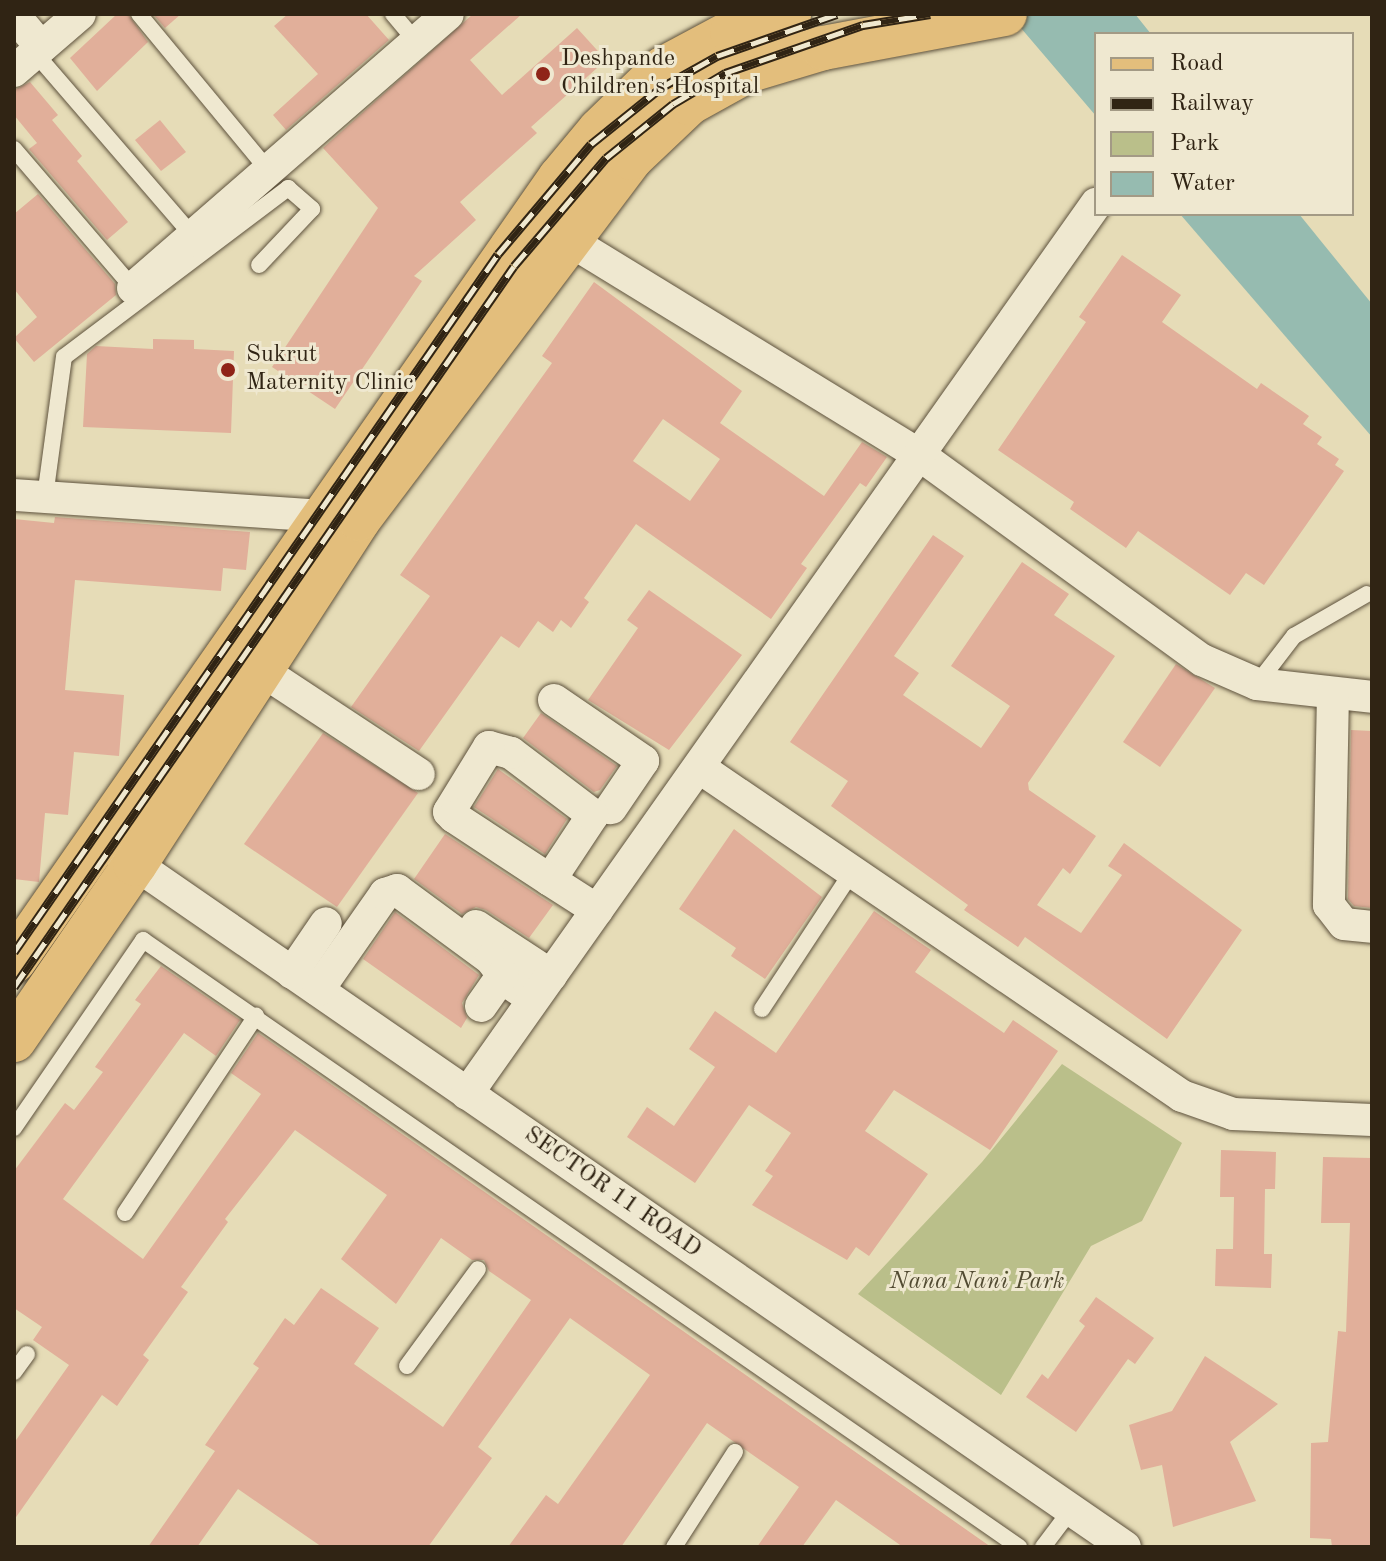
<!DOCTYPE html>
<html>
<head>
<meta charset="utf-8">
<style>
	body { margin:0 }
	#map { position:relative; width:1386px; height:1561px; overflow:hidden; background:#e6dcb7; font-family:"Old Standard TT",serif }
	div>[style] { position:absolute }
	.green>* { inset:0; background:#babf8a }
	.water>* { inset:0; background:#96bbb0 }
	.building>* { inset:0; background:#e1af9a }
	.roads { filter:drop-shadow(0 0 2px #5e523d) drop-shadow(0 0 2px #5e523d) }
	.service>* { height:16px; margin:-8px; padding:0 8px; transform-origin:8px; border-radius:8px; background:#efe8d0 }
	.minor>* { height:32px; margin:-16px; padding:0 16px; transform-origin:16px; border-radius:16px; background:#efe8d0 }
	.primary>* { height:44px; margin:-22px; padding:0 22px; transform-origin:22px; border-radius:22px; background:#e3be7c }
	.rail>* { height:9px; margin-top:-4.5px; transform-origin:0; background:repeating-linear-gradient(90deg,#efe8d0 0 18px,#302414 0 36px); box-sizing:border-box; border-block:2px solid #302414 }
	.dots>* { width:22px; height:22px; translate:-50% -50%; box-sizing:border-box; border:4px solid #efe8d0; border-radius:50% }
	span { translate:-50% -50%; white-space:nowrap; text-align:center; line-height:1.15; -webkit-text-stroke:6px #efe8d0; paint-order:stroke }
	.poi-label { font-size:24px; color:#302414 }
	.left { translate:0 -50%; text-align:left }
	.street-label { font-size:24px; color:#302414 }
	.park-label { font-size:24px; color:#524b32; font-style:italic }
	.frame { position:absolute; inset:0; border:16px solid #302414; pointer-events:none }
	.legend { position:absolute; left:1094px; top:32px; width:260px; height:184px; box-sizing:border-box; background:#efe8d0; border:2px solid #a39a85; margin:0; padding:10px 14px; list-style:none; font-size:24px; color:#302414 }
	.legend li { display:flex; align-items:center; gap:16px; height:40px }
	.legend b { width:40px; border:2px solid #a39a85 }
</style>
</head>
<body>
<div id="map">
	<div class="green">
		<i style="clip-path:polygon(1062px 1064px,1182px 1143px,1142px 1221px,1091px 1246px,1001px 1395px,858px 1294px,982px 1162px)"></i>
	</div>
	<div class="water">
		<i style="clip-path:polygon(1009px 14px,1135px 14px,1151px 34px,1096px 34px,1096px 116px)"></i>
		<i style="clip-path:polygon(1180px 214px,1299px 214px,1372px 304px,1372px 437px)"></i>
	</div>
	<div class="building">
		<i style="clip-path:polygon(117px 14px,128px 14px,148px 42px,97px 91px,70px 58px)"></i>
		<i style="clip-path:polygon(153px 14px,181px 14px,165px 28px)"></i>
		<i style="clip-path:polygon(288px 14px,366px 14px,389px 40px,286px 130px,273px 115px,318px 74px,274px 26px)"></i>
		<i style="clip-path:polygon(473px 14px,522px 14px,470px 60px,502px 95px,577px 28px,606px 60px,531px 127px,537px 133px,460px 202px,476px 220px,414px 276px,422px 281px,335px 409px,272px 367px,378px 208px,323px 148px)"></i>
		<i style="clip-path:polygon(30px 82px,58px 115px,52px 120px,82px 156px,77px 161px,128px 222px,107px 240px,29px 149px,37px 143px,14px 115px,14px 90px)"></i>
		<i style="clip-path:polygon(160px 120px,186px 152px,161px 171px,135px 140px)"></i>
		<i style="clip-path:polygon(38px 194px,115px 284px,116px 295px,34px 362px,14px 338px,37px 317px,14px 289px,14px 214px)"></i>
		<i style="clip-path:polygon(1122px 255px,1181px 295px,1162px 322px,1257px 389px,1261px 383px,1309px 416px,1303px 424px,1322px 437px,1317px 444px,1339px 459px,1335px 465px,1344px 471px,1264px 585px,1246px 573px,1230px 595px,1138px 531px,1126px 548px,1070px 509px,1074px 502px,998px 450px,1086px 322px,1079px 317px)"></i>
		<i style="clip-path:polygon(evenodd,594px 282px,742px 391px,720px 423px,824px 496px,862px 442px,887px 457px,866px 487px,860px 483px,801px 564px,807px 568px,771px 619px,636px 524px,584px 598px,589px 602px,571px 628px,561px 620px,553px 632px,538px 621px,519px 648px,501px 636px,419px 751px,351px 707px,430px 596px,400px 575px,552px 363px,542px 356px,594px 282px,663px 419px,720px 459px,690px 501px,633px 461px,663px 419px)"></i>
		<i style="clip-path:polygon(153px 339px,194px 340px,194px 349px,234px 351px,231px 433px,83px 427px,87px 354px,96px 346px,153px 349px)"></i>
		<i style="clip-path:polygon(55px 517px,250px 532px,246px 570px,223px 568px,221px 591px,75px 580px,65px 690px,124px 695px,119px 756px,74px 752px,68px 815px,45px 813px,39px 882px,14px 879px,14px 519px,54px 523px)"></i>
		<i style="clip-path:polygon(933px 535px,964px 556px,894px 656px,919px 673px,903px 695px,981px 748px,1010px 706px,951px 666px,1022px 562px,1069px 594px,1054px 615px,1115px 656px,1028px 783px,1029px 790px,1096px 836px,1070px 874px,1063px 868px,1037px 905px,1081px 933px,1122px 875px,1108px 866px,1124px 843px,1242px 930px,1167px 1039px,1025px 937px,1018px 947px,964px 910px,968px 905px,831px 806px,848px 781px,790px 742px)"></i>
		<i style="clip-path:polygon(649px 590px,742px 655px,669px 750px,588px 700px,638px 628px,627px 620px)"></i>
		<i style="clip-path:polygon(1176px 664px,1215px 688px,1160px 767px,1123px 742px)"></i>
		<i style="clip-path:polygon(541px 713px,617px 766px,600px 790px,594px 792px,523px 738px)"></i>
		<i style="clip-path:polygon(1351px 730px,1372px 731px,1372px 908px,1354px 906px,1348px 899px)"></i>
		<i style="clip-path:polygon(323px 733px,418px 793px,337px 907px,244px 844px)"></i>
		<i style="clip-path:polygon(498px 769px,567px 819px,545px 854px,474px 807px)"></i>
		<i style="clip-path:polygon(734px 829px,822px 897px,765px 979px,731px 956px,736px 948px,679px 909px)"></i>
		<i style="clip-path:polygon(445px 834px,553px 905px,529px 938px,486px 910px,476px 907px,462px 914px,414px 879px)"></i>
		<i style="clip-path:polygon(874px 911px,931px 950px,915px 972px,1004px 1033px,1013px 1020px,1058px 1051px,990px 1150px,894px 1090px,865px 1131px,928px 1174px,869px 1256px,856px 1247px,847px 1260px,752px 1205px,773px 1176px,765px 1171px,791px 1133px,749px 1105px,695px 1183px,627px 1137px,647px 1107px,674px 1126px,715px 1067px,689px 1049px,715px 1011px,776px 1053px)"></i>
		<i style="clip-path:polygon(395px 912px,479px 975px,462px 1003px,467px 1018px,461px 1028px,363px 959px)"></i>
		<i style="clip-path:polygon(161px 966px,240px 1020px,216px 1056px,184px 1033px,63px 1199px,143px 1259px,261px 1094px,231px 1073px,258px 1033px,991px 1547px,903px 1547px,836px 1500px,802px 1547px,757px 1547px,799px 1487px,707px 1423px,621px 1547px,508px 1547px,546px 1495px,558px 1504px,650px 1375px,570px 1318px,478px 1447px,492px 1458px,428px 1547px,322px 1547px,238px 1489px,197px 1547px,148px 1547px,215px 1451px,205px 1445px,259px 1368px,253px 1364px,285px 1318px,294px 1325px,321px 1288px,379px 1328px,354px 1364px,443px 1427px,531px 1300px,489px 1271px,484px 1260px,472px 1260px,441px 1238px,396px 1304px,341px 1259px,387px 1195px,295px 1130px,225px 1219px,228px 1222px,181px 1287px,188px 1292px,143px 1355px,149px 1360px,117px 1406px,102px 1395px,14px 1520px,14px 1443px,69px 1365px,33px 1340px,42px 1327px,14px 1308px,14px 1171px,65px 1103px,74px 1110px,103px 1072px,95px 1067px,141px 1004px,135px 1000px)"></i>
		<i style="clip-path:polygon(1221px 1150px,1276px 1152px,1275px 1189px,1265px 1189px,1264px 1254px,1272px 1254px,1271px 1288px,1215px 1286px,1216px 1249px,1233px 1249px,1234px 1197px,1220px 1197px)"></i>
		<i style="clip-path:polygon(1323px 1157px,1372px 1158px,1372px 1547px,1332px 1547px,1331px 1539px,1310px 1538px,1311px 1443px,1328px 1442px,1338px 1331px,1346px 1332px,1350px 1223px,1321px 1223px)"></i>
		<i style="clip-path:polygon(1096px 1297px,1154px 1338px,1135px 1364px,1128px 1359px,1076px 1432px,1026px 1397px,1042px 1374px,1048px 1379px,1085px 1326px,1079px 1321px)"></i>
		<i style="clip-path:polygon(1205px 1356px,1278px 1404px,1230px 1442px,1256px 1501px,1173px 1527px,1162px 1465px,1141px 1470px,1129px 1425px,1172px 1411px)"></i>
	</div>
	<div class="roads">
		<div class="service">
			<i style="left:139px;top:14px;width:202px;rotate:50.4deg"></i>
			<i style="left:393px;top:14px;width:34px;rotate:50deg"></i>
			<i style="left:35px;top:53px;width:239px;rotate:49.2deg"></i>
			<i style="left:14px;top:149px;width:183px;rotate:49.4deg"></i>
			<i style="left:45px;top:497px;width:141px;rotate:-82.3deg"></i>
			<i style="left:64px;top:357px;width:281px;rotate:-37deg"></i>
			<i style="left:288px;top:188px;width:32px;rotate:41deg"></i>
			<i style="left:312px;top:209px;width:77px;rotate:133.4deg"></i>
			<i style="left:1257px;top:684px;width:61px;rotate:-52.4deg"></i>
			<i style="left:1294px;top:636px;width:84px;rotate:-29.9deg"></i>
			<i style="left:762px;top:1009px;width:164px;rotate:-56.7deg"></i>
			<i style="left:14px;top:1128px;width:228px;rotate:-55.5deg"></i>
			<i style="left:143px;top:940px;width:1066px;rotate:34.72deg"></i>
			<i style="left:125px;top:1213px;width:237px;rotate:-56.4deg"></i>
			<i style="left:407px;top:1366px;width:120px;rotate:-53.8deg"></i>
			<i style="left:14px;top:1372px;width:22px;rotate:-54deg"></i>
			<i style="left:674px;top:1547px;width:113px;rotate:-57.3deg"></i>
			<i style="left:1043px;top:1547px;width:46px;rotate:-52.9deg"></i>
		</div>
		<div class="minor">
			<i style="left:14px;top:15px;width:42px;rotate:49.8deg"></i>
			<i style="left:14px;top:71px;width:87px;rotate:-40.8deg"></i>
			<i style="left:567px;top:239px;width:415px;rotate:31.5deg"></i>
			<i style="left:921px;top:456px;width:347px;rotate:36deg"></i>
			<i style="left:1202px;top:660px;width:60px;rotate:23.6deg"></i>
			<i style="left:1257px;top:684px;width:116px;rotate:6.4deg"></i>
			<i style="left:133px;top:288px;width:417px;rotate:-41deg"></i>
			<i style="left:14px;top:495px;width:327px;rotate:3.9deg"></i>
			<i style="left:261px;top:670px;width:189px;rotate:33.4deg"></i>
			<i style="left:1333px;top:693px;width:212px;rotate:91.1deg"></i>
			<i style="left:1329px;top:905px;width:24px;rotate:52deg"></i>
			<i style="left:1344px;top:924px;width:28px;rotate:6deg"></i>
			<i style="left:554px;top:700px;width:108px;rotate:34.4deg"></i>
			<i style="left:643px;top:761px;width:57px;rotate:124.2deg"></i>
			<i style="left:700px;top:768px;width:583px;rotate:34.24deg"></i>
			<i style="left:1182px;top:1096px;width:54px;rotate:19.4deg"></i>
			<i style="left:1233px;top:1114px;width:139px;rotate:2.5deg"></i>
			<i style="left:119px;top:853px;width:1222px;rotate:34.6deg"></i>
			<i style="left:550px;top:880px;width:78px;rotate:-56.5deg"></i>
			<i style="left:593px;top:815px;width:103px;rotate:-142.9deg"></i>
			<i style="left:511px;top:753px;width:23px;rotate:-165deg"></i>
			<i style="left:489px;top:747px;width:76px;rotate:121.6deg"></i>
			<i style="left:449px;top:812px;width:7px;rotate:45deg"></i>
			<i style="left:454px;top:817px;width:115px;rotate:33.3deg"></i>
			<i style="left:550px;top:880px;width:56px;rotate:32.6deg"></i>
			<i style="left:476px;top:926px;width:90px;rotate:33.2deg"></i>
			<i style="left:292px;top:973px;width:60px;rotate:-55.8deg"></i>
			<i style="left:318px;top:990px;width:117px;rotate:-55.1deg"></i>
			<i style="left:385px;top:894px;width:13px;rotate:-18deg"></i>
			<i style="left:397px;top:890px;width:117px;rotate:36.3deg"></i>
			<i style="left:491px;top:959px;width:29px;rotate:54deg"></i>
			<i style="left:508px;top:982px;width:30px;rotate:34deg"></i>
			<i style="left:481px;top:1006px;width:38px;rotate:-55deg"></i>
			<i style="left:467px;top:1094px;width:1090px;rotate:-54.75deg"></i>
		</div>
		<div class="primary">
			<i style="left:14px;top:961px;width:955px;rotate:-55.11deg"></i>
			<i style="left:560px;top:178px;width:62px;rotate:-50.2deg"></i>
			<i style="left:600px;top:130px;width:88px;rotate:-44.1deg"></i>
			<i style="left:663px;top:69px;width:78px;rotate:-28.2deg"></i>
			<i style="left:732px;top:32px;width:60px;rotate:-17.5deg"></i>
			<i style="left:14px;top:1040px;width:214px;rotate:-55.5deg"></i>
			<i style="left:135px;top:864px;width:411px;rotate:-57deg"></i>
			<i style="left:359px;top:519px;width:452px;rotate:-53deg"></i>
			<i style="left:631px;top:158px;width:80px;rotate:-43.5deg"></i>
			<i style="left:689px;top:103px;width:66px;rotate:-28.9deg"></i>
			<i style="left:747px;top:71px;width:79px;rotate:-16.8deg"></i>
			<i style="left:823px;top:48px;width:185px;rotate:-10.6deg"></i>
		</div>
	</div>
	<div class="rail">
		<i style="left:14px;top:952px;width:849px;rotate:-55.26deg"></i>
		<i style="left:498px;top:254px;width:144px;rotate:-49.8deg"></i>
		<i style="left:591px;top:144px;width:91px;rotate:-38.8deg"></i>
		<i style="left:662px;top:87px;width:63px;rotate:-29.4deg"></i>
		<i style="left:717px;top:56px;width:127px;rotate:-19.3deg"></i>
		<i style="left:14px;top:987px;width:877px;rotate:-55.26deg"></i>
		<i style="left:514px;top:266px;width:142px;rotate:-49.6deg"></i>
		<i style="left:606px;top:158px;width:86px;rotate:-38.9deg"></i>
		<i style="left:673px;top:104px;width:61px;rotate:-30.8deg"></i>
		<i style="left:725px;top:73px;width:146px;rotate:-19.2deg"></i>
		<i style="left:863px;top:25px;width:68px;rotate:-9.3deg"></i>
	</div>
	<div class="dots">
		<i style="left:543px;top:74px;background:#8f2418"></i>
		<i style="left:228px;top:370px;background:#8f2418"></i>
	</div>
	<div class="poi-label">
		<span class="left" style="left:561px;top:74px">Deshpande<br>Children's Hospital</span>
		<span class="left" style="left:246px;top:370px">Sukrut<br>Maternity Clinic</span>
	</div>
	<div class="street-label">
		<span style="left:612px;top:1193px;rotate:35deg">SECTOR 11 ROAD</span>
	</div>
	<div class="park-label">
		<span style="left:977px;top:1283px">Nana Nani Park</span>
	</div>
	<div class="frame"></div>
	<ul class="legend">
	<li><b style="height:10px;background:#e3be7c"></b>Road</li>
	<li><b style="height:10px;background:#302414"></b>Railway</li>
	<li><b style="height:22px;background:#babf8a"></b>Park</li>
	<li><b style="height:22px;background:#96bbb0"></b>Water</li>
	</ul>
</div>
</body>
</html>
